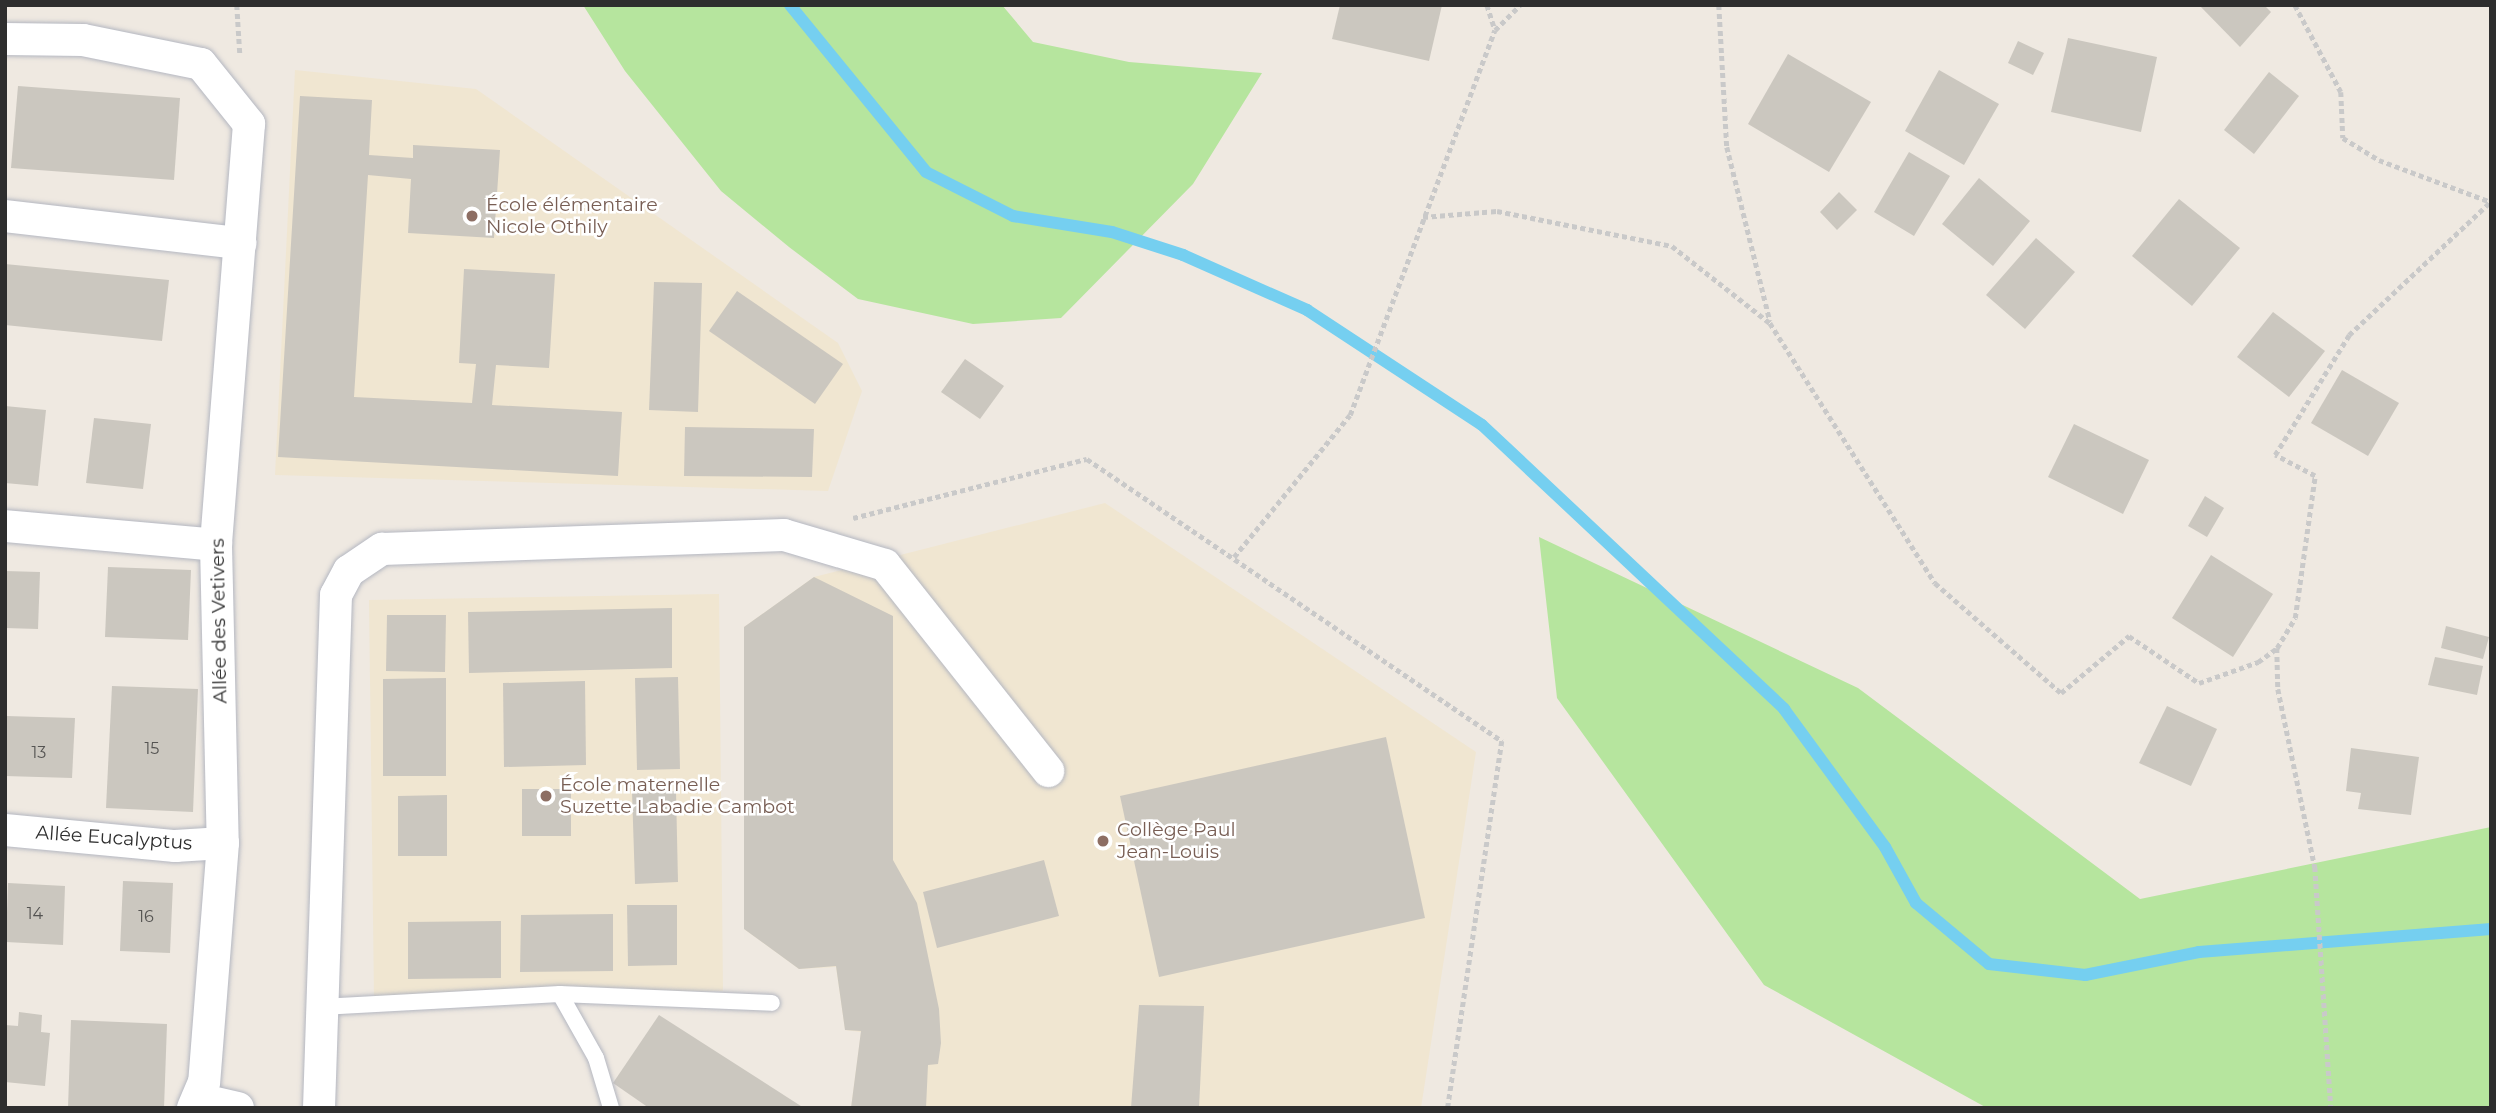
<!DOCTYPE html>
<html>
<head>
<meta charset="utf-8">
<style>
	body { margin:0 }
	#map { position:relative; width:2496px; height:1113px; overflow:hidden; background:#efe9e1; font-family:Montserrat,sans-serif }
	div>[style] { position:absolute }
	.education>* { inset:0; background:#f0e6d1 }
	.green>* { inset:0; background:#b6e59e }
	.stream>* { height:12px; margin:-6px; padding:0 6px; transform-origin:6px; border-radius:6px; background:#75cff0 }
	.building>* { inset:0; background:#cbc7bf }
	.path>* { height:4.5px; margin-top:-2.25px; transform-origin:0; background:repeating-linear-gradient(90deg,#c9c9c9 0 5px,transparent 0 8.5px) }
	.roads { filter:drop-shadow(0 0 2px #b4b7c1) drop-shadow(0 0 2px #b4b7c1) }
	.service>* { height:16px; margin:-8px; padding:0 8px; transform-origin:8px; border-radius:8px; background:#fff }
	.minor>* { height:32px; margin:-16px; padding:0 16px; transform-origin:16px; border-radius:16px; background:#fff }
	.dots>* { width:19px; height:19px; translate:-50% -50%; box-sizing:border-box; border:4px solid #fff; border-radius:50% }
	span { translate:-50% -50%; white-space:nowrap; text-align:center; line-height:1.15; -webkit-text-stroke:5px #fff; paint-order:stroke }
	.number-label { font-size:16px; color:#555452 }
	.number-label span { -webkit-text-stroke-width:0 }
	.education-label { font-size:19px; color:#785e54 }
	.left { translate:0 -50%; text-align:left }
	.street-label { font-size:19px; color:#2e2e2e }
	.frame { position:absolute; inset:0; border:7px solid #2e2e2e; pointer-events:none }
</style>
</head>
<body>
<div id="map">
	<div class="education">
		<i style="clip-path:polygon(295px 70px,476px 89px,838px 343px,862px 391px,828px 491px,275px 475px)"></i>
		<i style="clip-path:polygon(1105px 503px,1476px 752px,1421px 1108px,851px 1108px,861px 1032px,845px 1030px,836px 967px,799px 969px,744px 929px,744px 627px,814px 577px)"></i>
		<i style="clip-path:polygon(719px 594px,723px 991px,374px 997px,369px 600px)"></i>
	</div>
	<div class="green">
		<i style="clip-path:polygon(583px 5px,1002px 5px,1033px 42px,1129px 62px,1262px 73px,1193px 184px,1061px 318px,973px 324px,858px 299px,789px 247px,721px 191px,625px 71px)"></i>
		<i style="clip-path:polygon(1539px 537px,1858px 688px,2140px 899px,2491px 827px,2491px 1108px,1987px 1108px,1764px 985px,1557px 698px)"></i>
	</div>
	<div class="stream">
		<i style="left:790px;top:5px;width:215px;rotate:50.8deg"></i>
		<i style="left:926px;top:172px;width:97px;rotate:26.8deg"></i>
		<i style="left:1013px;top:216px;width:100px;rotate:9.2deg"></i>
		<i style="left:1112px;top:232px;width:75px;rotate:17.9deg"></i>
		<i style="left:1183px;top:255px;width:136px;rotate:23.9deg"></i>
		<i style="left:1307px;top:310px;width:209px;rotate:33.3deg"></i>
		<i style="left:1482px;top:425px;width:415px;rotate:43.2deg"></i>
		<i style="left:1784px;top:709px;width:171px;rotate:53.8deg"></i>
		<i style="left:1885px;top:847px;width:64px;rotate:61deg"></i>
		<i style="left:1916px;top:903px;width:95px;rotate:39.9deg"></i>
		<i style="left:1989px;top:964px;width:97px;rotate:6.5deg"></i>
		<i style="left:2085px;top:975px;width:116px;rotate:-11.4deg"></i>
		<i style="left:2199px;top:952px;width:293px;rotate:-4.5deg"></i>
	</div>
	<div class="building">
		<i style="clip-path:polygon(1340px 5px,1442px 5px,1429px 61px,1332px 39px)"></i>
		<i style="clip-path:polygon(2199px 5px,2264px 5px,2271px 12px,2240px 47px)"></i>
		<i style="clip-path:polygon(2068px 38px,2157px 57px,2141px 132px,2051px 112px)"></i>
		<i style="clip-path:polygon(2018px 41px,2044px 53px,2033px 75px,2008px 63px)"></i>
		<i style="clip-path:polygon(1788px 54px,1871px 102px,1829px 172px,1748px 124px)"></i>
		<i style="clip-path:polygon(1939px 70px,1999px 104px,1964px 165px,1905px 131px)"></i>
		<i style="clip-path:polygon(2269px 72px,2299px 96px,2254px 154px,2224px 130px)"></i>
		<i style="clip-path:polygon(18px 86px,180px 98px,174px 180px,11px 168px)"></i>
		<i style="clip-path:polygon(300px 96px,372px 100px,369px 155px,413px 158px,413px 145px,500px 150px,494px 238px,408px 233px,411px 179px,368px 175px,354px 397px,472px 403px,476px 364px,459px 363px,464px 269px,555px 274px,549px 368px,496px 365px,492px 405px,622px 412px,618px 476px,278px 457px)"></i>
		<i style="clip-path:polygon(1909px 152px,1950px 176px,1914px 236px,1874px 212px)"></i>
		<i style="clip-path:polygon(1979px 178px,2030px 221px,1993px 266px,1942px 224px)"></i>
		<i style="clip-path:polygon(1839px 192px,1857px 210px,1837px 230px,1820px 212px)"></i>
		<i style="clip-path:polygon(2179px 199px,2240px 248px,2192px 306px,2132px 256px)"></i>
		<i style="clip-path:polygon(2036px 238px,2075px 272px,2025px 329px,1986px 295px)"></i>
		<i style="clip-path:polygon(5px 264px,169px 280px,162px 341px,5px 325px)"></i>
		<i style="clip-path:polygon(654px 282px,702px 283px,698px 412px,649px 410px)"></i>
		<i style="clip-path:polygon(737px 291px,843px 364px,815px 404px,709px 331px)"></i>
		<i style="clip-path:polygon(2273px 312px,2325px 351px,2289px 397px,2237px 357px)"></i>
		<i style="clip-path:polygon(965px 359px,1004px 386px,980px 419px,941px 392px)"></i>
		<i style="clip-path:polygon(2342px 370px,2399px 403px,2368px 456px,2311px 423px)"></i>
		<i style="clip-path:polygon(5px 406px,46px 410px,38px 486px,5px 483px)"></i>
		<i style="clip-path:polygon(94px 418px,151px 424px,143px 489px,86px 483px)"></i>
		<i style="clip-path:polygon(2074px 424px,2149px 460px,2123px 514px,2048px 477px)"></i>
		<i style="clip-path:polygon(685px 427px,814px 429px,812px 477px,684px 476px)"></i>
		<i style="clip-path:polygon(2205px 496px,2224px 508px,2207px 537px,2188px 526px)"></i>
		<i style="clip-path:polygon(2211px 555px,2273px 594px,2233px 657px,2172px 618px)"></i>
		<i style="clip-path:polygon(108px 567px,191px 570px,188px 640px,105px 637px)"></i>
		<i style="clip-path:polygon(5px 571px,40px 572px,38px 629px,5px 628px)"></i>
		<i style="clip-path:polygon(814px 577px,893px 616px,893px 860px,917px 903px,939px 1009px,941px 1043px,938px 1064px,928px 1065px,926px 1108px,851px 1108px,861px 1031px,845px 1030px,836px 966px,799px 969px,744px 929px,744px 627px)"></i>
		<i style="clip-path:polygon(672px 608px,672px 668px,469px 673px,468px 612px)"></i>
		<i style="clip-path:polygon(387px 615px,446px 615px,445px 672px,386px 671px)"></i>
		<i style="clip-path:polygon(2446px 626px,2489px 637px,2483px 659px,2441px 648px)"></i>
		<i style="clip-path:polygon(2435px 657px,2483px 666px,2477px 695px,2428px 685px)"></i>
		<i style="clip-path:polygon(678px 677px,680px 769px,637px 770px,635px 678px)"></i>
		<i style="clip-path:polygon(446px 678px,446px 776px,383px 776px,383px 679px)"></i>
		<i style="clip-path:polygon(585px 681px,586px 765px,504px 767px,503px 683px)"></i>
		<i style="clip-path:polygon(112px 686px,198px 689px,193px 812px,106px 808px)"></i>
		<i style="clip-path:polygon(2167px 706px,2217px 729px,2191px 786px,2139px 763px)"></i>
		<i style="clip-path:polygon(6px 716px,75px 718px,72px 778px,5px 776px)"></i>
		<i style="clip-path:polygon(1386px 737px,1425px 918px,1159px 977px,1120px 796px)"></i>
		<i style="clip-path:polygon(2351px 748px,2419px 757px,2411px 815px,2358px 809px,2361px 793px,2346px 791px)"></i>
		<i style="clip-path:polygon(522px 789px,571px 789px,571px 836px,522px 836px)"></i>
		<i style="clip-path:polygon(676px 791px,678px 882px,635px 884px,632px 792px)"></i>
		<i style="clip-path:polygon(447px 795px,447px 856px,398px 856px,398px 796px)"></i>
		<i style="clip-path:polygon(1044px 860px,1059px 916px,937px 948px,923px 892px)"></i>
		<i style="clip-path:polygon(123px 881px,173px 883px,170px 953px,120px 951px)"></i>
		<i style="clip-path:polygon(8px 883px,65px 886px,63px 945px,6px 942px)"></i>
		<i style="clip-path:polygon(627px 905px,677px 905px,677px 965px,628px 966px)"></i>
		<i style="clip-path:polygon(613px 914px,613px 971px,520px 972px,521px 915px)"></i>
		<i style="clip-path:polygon(501px 921px,501px 978px,408px 979px,408px 922px)"></i>
		<i style="clip-path:polygon(1139px 1005px,1204px 1006px,1199px 1108px,1131px 1108px)"></i>
		<i style="clip-path:polygon(19px 1012px,42px 1015px,41px 1032px,50px 1033px,45px 1086px,5px 1082px,5px 1025px,18px 1026px)"></i>
		<i style="clip-path:polygon(659px 1015px,804px 1108px,649px 1108px,613px 1083px)"></i>
		<i style="clip-path:polygon(71px 1020px,167px 1024px,164px 1108px,68px 1108px)"></i>
	</div>
	<div class="path">
		<i style="left:237px;top:5px;width:49px;rotate:86.5deg"></i>
		<i style="left:1487px;top:5px;width:26px;rotate:72deg"></i>
		<i style="left:1719px;top:5px;width:142px;rotate:86.8deg"></i>
		<i style="left:1727px;top:147px;width:179px;rotate:76.1deg"></i>
		<i style="left:2295px;top:5px;width:98px;rotate:62.1deg"></i>
		<i style="left:2341px;top:92px;width:46px;rotate:87.5deg"></i>
		<i style="left:2343px;top:138px;width:42px;rotate:31.4deg"></i>
		<i style="left:2379px;top:160px;width:120px;rotate:20.6deg"></i>
		<i style="left:1423px;top:217px;width:74px;rotate:-4.6deg"></i>
		<i style="left:1497px;top:211px;width:178px;rotate:11.3deg"></i>
		<i style="left:1672px;top:246px;width:125px;rotate:38.2deg"></i>
		<i style="left:1770px;top:323px;width:308px;rotate:57.6deg"></i>
		<i style="left:1935px;top:583px;width:167px;rotate:41.1deg"></i>
		<i style="left:2061px;top:693px;width:89px;rotate:-40deg"></i>
		<i style="left:2129px;top:636px;width:84px;rotate:33.9deg"></i>
		<i style="left:2199px;top:683px;width:63px;rotate:-19.6deg"></i>
		<i style="left:2258px;top:662px;width:24px;rotate:-36deg"></i>
		<i style="left:2277px;top:648px;width:35px;rotate:-59deg"></i>
		<i style="left:2295px;top:618px;width:143px;rotate:-82deg"></i>
		<i style="left:2315px;top:476px;width:45px;rotate:-152.3deg"></i>
		<i style="left:2275px;top:455px;width:141px;rotate:-58.3deg"></i>
		<i style="left:2349px;top:335px;width:195px;rotate:-43.3deg"></i>
		<i style="left:853px;top:518px;width:241px;rotate:-14.2deg"></i>
		<i style="left:1087px;top:459px;width:502px;rotate:34.2deg"></i>
		<i style="left:1502px;top:741px;width:371px;rotate:98.4deg"></i>
		<i style="left:1234px;top:557px;width:183px;rotate:-50.8deg"></i>
		<i style="left:1350px;top:415px;width:411px;rotate:-69.4deg"></i>
		<i style="left:1495px;top:30px;width:35px;rotate:-45deg"></i>
		<i style="left:2277px;top:648px;width:41px;rotate:88.6deg"></i>
		<i style="left:2278px;top:689px;width:182px;rotate:78.3deg"></i>
		<i style="left:2315px;top:867px;width:242px;rotate:86.2deg"></i>
	</div>
	<div class="roads">
		<div class="service">
			<i style="left:560px;top:994px;width:73px;rotate:60.6deg"></i>
			<i style="left:596px;top:1058px;width:52px;rotate:73.3deg"></i>
			<i style="left:321px;top:1007px;width:239px;rotate:-3.1deg"></i>
			<i style="left:560px;top:994px;width:212px;rotate:2.4deg"></i>
		</div>
		<div class="minor">
			<i style="left:5px;top:39px;width:78px;rotate:0.7deg"></i>
			<i style="left:83px;top:40px;width:120px;rotate:11.5deg"></i>
			<i style="left:201px;top:64px;width:77px;rotate:51.3deg"></i>
			<i style="left:249px;top:124px;width:422px;rotate:94.5deg"></i>
			<i style="left:216px;top:545px;width:298px;rotate:88.7deg"></i>
			<i style="left:223px;top:843px;width:240px;rotate:94.5deg"></i>
			<i style="left:204px;top:1082px;width:28px;rotate:113deg"></i>
			<i style="left:5px;top:216px;width:237px;rotate:6.6deg"></i>
			<i style="left:5px;top:526px;width:212px;rotate:5.1deg"></i>
			<i style="left:5px;top:830px;width:171px;rotate:5.4deg"></i>
			<i style="left:175px;top:846px;width:48px;rotate:-3.6deg"></i>
			<i style="left:199px;top:1099px;width:40px;rotate:13deg"></i>
			<i style="left:319px;top:1108px;width:513px;rotate:-88.1deg"></i>
			<i style="left:336px;top:595px;width:27px;rotate:-62deg"></i>
			<i style="left:349px;top:571px;width:40px;rotate:-34deg"></i>
			<i style="left:382px;top:549px;width:402px;rotate:-2deg"></i>
			<i style="left:784px;top:535px;width:105px;rotate:16.5deg"></i>
			<i style="left:885px;top:565px;width:263px;rotate:51.6deg"></i>
		</div>
	</div>
	<div class="dots">
		<i style="left:472px;top:216px;background:#8d6e63"></i>
		<i style="left:546px;top:796px;background:#8d6e63"></i>
		<i style="left:1103px;top:841px;background:#8d6e63"></i>
	</div>
	<div class="number-label">
		<span style="left:152px;top:749px">15</span>
		<span style="left:39px;top:753px">13</span>
		<span style="left:35px;top:914px">14</span>
		<span style="left:146px;top:917px">16</span>
	</div>
	<div class="education-label">
		<span class="left" style="left:486px;top:216px">École élémentaire<br>Nicole Othily</span>
		<span class="left" style="left:560px;top:796px">École maternelle<br>Suzette Labadie Cambot</span>
		<span class="left" style="left:1117px;top:841px">Collège Paul<br>Jean-Louis</span>
	</div>
	<div class="street-label">
		<span style="left:219px;top:621px;rotate:-91deg">Allée des Vetivers</span>
		<span style="left:114px;top:838px;rotate:4deg">Allée Eucalyptus</span>
	</div>
	<div class="frame"></div>
</div>
</body>
</html>
